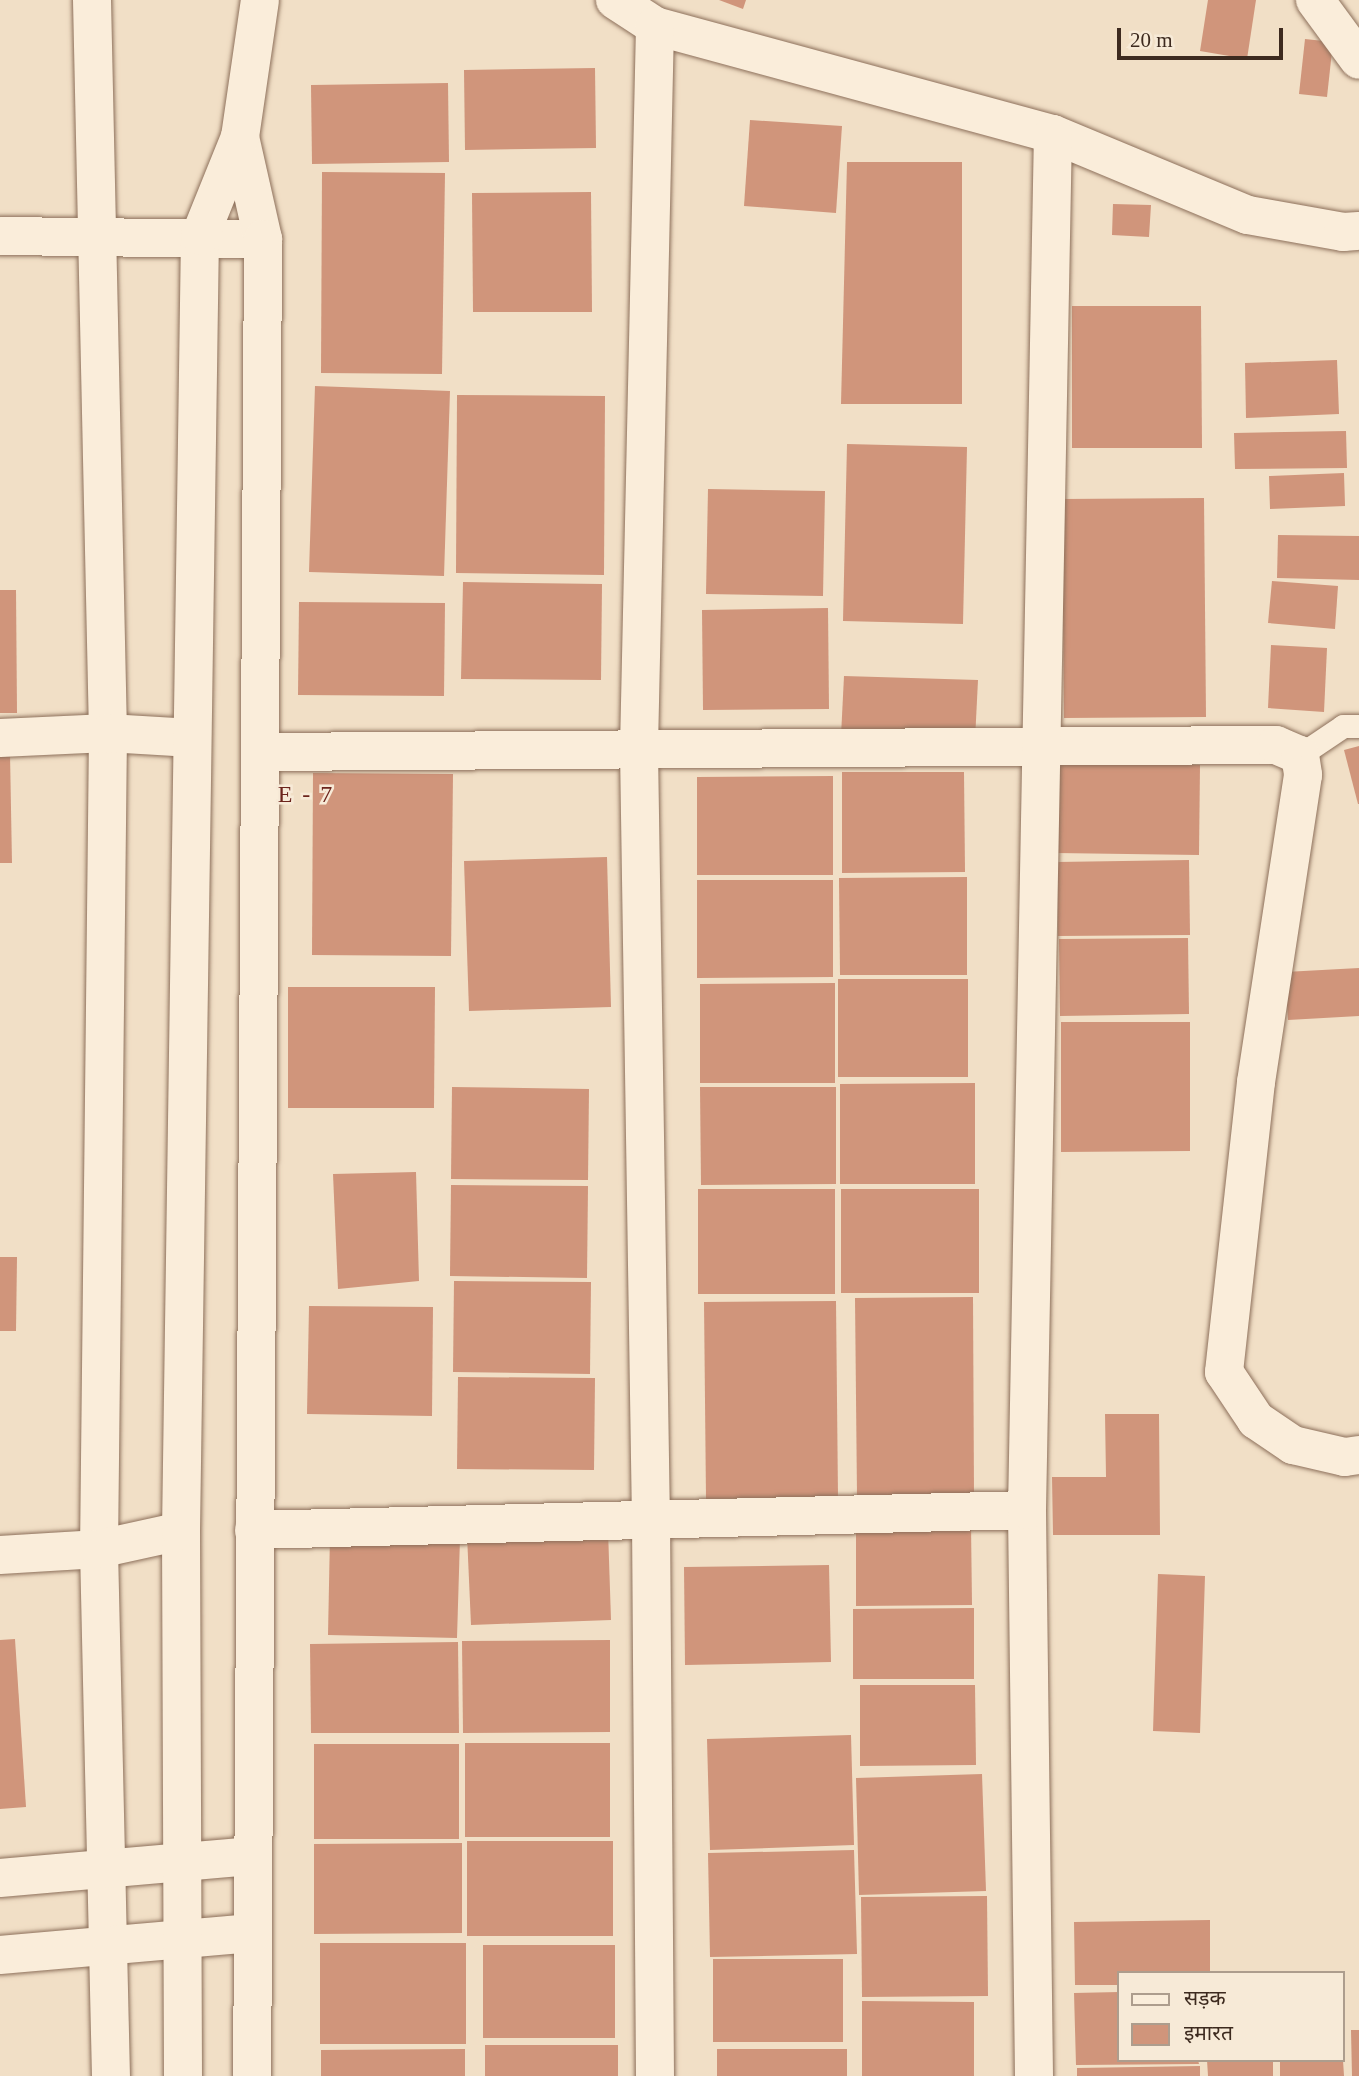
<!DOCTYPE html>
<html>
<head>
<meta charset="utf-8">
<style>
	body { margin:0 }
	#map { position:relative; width:1359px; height:2076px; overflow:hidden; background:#f1dfc6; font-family:"Times New Roman","Noto Sans Devanagari",serif }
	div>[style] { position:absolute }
	.building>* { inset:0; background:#d0957b }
	.roads { filter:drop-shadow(0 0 2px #8d705b) drop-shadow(0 0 2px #8d705b) }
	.lane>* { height:23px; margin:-11.5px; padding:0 11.5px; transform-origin:11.5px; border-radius:11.5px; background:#faedda }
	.street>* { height:38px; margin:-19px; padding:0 19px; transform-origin:19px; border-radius:19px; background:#faedda }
	.secondary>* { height:38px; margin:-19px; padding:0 19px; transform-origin:19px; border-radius:19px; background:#faedda }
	span { translate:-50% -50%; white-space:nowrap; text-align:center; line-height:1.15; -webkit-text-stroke:5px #f7ead7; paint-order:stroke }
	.neighbourhood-label { font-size:24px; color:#6c241c; letter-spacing:2px }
	.legend { position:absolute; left:1117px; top:1971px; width:228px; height:91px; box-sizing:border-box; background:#f7ead7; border:2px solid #ad9d8d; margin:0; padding:9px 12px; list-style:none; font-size:21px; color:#3d2a1f }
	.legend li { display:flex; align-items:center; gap:14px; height:35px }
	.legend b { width:35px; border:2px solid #ad9d8d }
	.scale { position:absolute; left:1117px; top:28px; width:166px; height:32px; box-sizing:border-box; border:4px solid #3d2a1f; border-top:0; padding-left:9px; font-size:21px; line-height:24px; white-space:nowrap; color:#3d2a1f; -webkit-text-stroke:5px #f7ead7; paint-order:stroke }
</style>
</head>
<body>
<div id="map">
	<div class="building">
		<i style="clip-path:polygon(719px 0,746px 0,743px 9px)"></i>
		<i style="clip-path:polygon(1208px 0,1256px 0,1247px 59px,1200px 51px)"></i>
		<i style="clip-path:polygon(1305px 39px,1333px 42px,1327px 97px,1299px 94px)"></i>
		<i style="clip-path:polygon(595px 68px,596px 148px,465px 150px,464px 70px)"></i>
		<i style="clip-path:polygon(448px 83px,449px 162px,312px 164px,311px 85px)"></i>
		<i style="clip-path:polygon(750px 120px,842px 126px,836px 213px,744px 206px)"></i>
		<i style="clip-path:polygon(847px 162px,962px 162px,962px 404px,841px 404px)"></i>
		<i style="clip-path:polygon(322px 172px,445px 173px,442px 374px,321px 373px)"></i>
		<i style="clip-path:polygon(591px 192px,592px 312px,473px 312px,472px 193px)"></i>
		<i style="clip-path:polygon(1113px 204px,1151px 205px,1149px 237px,1112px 235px)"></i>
		<i style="clip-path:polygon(1072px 306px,1201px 306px,1202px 448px,1072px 448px)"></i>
		<i style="clip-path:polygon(1337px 360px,1339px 414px,1246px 418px,1245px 363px)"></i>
		<i style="clip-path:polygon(315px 386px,450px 391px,444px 576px,309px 572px)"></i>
		<i style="clip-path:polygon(457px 395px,605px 396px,604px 575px,456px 573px)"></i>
		<i style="clip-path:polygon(1346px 431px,1347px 468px,1235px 469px,1234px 433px)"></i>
		<i style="clip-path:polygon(847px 444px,967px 447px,963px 624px,843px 621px)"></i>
		<i style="clip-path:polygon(1344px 473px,1345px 506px,1270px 509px,1269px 476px)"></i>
		<i style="clip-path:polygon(708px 489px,825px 491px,823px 596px,706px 594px)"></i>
		<i style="clip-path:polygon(1204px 498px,1206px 717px,1064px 718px,1062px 499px)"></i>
		<i style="clip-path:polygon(1278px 535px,1359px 536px,1359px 580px,1277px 578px)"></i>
		<i style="clip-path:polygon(1272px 581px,1338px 586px,1335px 629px,1268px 623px)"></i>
		<i style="clip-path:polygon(463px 582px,602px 584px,601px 680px,461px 679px)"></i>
		<i style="clip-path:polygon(0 590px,16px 590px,17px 713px,0 713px)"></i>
		<i style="clip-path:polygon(299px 602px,445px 603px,444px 696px,298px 695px)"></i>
		<i style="clip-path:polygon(828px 608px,829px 709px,703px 710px,702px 610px)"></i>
		<i style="clip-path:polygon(1271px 645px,1327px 648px,1324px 712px,1268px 708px)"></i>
		<i style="clip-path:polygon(844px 676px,978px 680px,975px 740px,841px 736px)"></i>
		<i style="clip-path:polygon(1359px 746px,1359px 804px,1358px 804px,1344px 750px)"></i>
		<i style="clip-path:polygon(0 753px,10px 753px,12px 863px,0 863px)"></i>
		<i style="clip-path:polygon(1057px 763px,1200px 765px,1199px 855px,1056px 853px)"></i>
		<i style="clip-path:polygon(842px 772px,964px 772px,965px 872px,842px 873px)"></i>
		<i style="clip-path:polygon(313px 773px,453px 774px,451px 956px,312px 955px)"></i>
		<i style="clip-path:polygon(833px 776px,833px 875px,697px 875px,697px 777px)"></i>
		<i style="clip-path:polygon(607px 857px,611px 1007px,469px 1011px,464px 861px)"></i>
		<i style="clip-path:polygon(1189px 860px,1190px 935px,1058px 936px,1057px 862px)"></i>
		<i style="clip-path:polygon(967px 877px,967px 975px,840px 975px,839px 878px)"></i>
		<i style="clip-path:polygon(697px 880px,833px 880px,833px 977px,697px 978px)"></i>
		<i style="clip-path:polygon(1188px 938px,1189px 1014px,1060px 1016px,1059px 939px)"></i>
		<i style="clip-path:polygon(1359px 968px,1359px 1016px,1288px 1020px,1285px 972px)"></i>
		<i style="clip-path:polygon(838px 979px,968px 979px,968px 1077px,838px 1077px)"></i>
		<i style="clip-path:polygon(835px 983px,835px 1083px,700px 1083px,700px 984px)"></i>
		<i style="clip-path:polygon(288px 987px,435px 987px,434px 1108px,288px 1108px)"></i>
		<i style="clip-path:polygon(1061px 1022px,1190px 1022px,1190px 1151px,1061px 1152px)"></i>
		<i style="clip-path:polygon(975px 1083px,975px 1184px,840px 1184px,840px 1084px)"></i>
		<i style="clip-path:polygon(452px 1087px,589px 1089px,588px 1180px,451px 1179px)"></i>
		<i style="clip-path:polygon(700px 1087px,836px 1087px,836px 1184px,701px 1185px)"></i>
		<i style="clip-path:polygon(416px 1172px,419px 1281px,338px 1289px,333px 1174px)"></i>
		<i style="clip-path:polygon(451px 1185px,588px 1186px,587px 1278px,450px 1276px)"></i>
		<i style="clip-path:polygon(698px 1189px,835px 1189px,835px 1294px,698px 1294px)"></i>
		<i style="clip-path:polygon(841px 1189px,979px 1189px,979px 1293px,841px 1293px)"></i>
		<i style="clip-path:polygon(0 1257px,17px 1257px,16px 1331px,0 1331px)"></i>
		<i style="clip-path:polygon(454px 1281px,591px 1282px,590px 1374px,453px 1372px)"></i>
		<i style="clip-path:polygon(973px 1297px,974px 1496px,857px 1496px,855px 1298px)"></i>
		<i style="clip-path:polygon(836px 1301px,838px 1498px,706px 1499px,704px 1302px)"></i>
		<i style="clip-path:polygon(309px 1306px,433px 1307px,432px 1416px,307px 1414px)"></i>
		<i style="clip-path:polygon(458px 1377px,595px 1378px,594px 1470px,457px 1469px)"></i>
		<i style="clip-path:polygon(1105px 1414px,1159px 1414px,1160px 1535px,1053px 1535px,1052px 1477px,1106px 1477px)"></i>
		<i style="clip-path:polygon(971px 1525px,972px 1605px,856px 1606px,856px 1526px)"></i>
		<i style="clip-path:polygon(608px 1530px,611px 1620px,471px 1625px,467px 1535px)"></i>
		<i style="clip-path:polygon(330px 1535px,460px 1538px,457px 1638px,328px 1635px)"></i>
		<i style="clip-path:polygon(829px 1565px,831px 1662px,685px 1665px,684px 1567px)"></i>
		<i style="clip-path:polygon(1158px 1574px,1205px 1576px,1200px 1733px,1153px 1731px)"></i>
		<i style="clip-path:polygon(974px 1608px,974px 1679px,853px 1679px,853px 1609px)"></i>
		<i style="clip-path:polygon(15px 1639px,26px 1807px,0 1809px,0 1640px)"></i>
		<i style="clip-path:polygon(610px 1640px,610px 1732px,463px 1733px,462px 1641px)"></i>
		<i style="clip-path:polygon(458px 1642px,459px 1733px,311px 1733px,310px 1644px)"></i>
		<i style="clip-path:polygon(860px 1685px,975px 1685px,976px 1765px,860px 1766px)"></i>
		<i style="clip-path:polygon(851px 1735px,854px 1845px,710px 1850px,707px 1739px)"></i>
		<i style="clip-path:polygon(465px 1743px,610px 1743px,610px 1837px,465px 1837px)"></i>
		<i style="clip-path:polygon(314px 1744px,459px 1744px,459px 1839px,314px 1839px)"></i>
		<i style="clip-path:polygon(982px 1774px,986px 1891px,859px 1895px,856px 1778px)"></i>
		<i style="clip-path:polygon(467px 1841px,613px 1841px,613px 1936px,467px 1936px)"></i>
		<i style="clip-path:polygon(462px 1843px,462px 1933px,314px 1934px,314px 1844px)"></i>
		<i style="clip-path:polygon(854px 1850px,857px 1954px,710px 1957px,708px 1853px)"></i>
		<i style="clip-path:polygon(987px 1896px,988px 1996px,862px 1997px,861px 1897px)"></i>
		<i style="clip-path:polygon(1210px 1920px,1210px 1973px,1119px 1973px,1119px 1985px,1075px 1985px,1074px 1922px)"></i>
		<i style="clip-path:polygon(320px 1943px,466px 1943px,466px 2044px,320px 2044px)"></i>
		<i style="clip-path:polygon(483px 1945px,615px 1945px,615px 2038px,483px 2038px)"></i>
		<i style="clip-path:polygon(713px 1959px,843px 1959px,843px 2042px,713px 2042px)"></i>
		<i style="clip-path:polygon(1119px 1992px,1119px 2060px,1198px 2060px,1199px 2064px,1076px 2065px,1074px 1993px)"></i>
		<i style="clip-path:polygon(862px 2001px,974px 2002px,974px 2076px,862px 2076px)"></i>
		<i style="clip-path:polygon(1351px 2030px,1359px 2030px,1359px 2076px,1352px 2076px)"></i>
		<i style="clip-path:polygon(485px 2045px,618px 2045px,618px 2076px,485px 2076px)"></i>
		<i style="clip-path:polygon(465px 2049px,465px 2076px,321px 2076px,321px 2050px)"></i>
		<i style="clip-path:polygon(717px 2049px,847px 2049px,847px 2076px,717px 2076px)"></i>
		<i style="clip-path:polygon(1207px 2060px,1273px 2060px,1273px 2076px,1208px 2076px)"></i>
		<i style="clip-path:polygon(1280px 2060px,1343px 2060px,1344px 2076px,1280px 2076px)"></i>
		<i style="clip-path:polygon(1200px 2066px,1200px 2076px,1077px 2076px,1077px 2068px)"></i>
	</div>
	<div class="roads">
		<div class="lane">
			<i style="left:1300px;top:755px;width:52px;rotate:-34deg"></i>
			<i style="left:1343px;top:726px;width:16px"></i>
		</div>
		<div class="street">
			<i style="left:92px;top:0;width:733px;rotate:88.75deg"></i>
			<i style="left:108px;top:733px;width:816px;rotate:90.63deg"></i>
			<i style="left:99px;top:1549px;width:527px;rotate:88.7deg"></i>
			<i style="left:615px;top:0;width:48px;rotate:33deg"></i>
			<i style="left:655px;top:26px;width:412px;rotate:15.2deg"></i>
			<i style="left:1053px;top:134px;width:211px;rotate:22.6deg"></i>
			<i style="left:1248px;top:215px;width:97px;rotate:10.1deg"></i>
			<i style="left:1343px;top:232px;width:16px;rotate:-4deg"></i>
			<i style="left:1315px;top:0;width:74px;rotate:53.7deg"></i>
			<i style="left:655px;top:26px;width:724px;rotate:91.27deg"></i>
			<i style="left:639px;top:750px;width:769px;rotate:89.11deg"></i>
			<i style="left:651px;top:1519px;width:557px;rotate:89.59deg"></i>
			<i style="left:0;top:236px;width:263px;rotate:0.7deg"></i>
			<i style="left:0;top:738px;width:108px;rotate:-2.7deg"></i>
			<i style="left:108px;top:733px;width:84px;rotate:3.4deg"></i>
			<i style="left:261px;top:752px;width:1015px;rotate:-0.4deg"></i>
			<i style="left:1276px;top:745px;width:26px;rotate:23deg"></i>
			<i style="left:1300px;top:755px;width:20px;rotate:81deg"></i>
			<i style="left:1303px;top:775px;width:311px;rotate:98.7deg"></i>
			<i style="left:1256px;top:1082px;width:292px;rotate:96.3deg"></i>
			<i style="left:1224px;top:1372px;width:58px;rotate:56.3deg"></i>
			<i style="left:1256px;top:1420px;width:45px;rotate:34deg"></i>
			<i style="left:1293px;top:1445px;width:53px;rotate:13deg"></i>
			<i style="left:1345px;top:1457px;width:14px;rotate:-8deg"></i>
			<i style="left:254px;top:1530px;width:773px;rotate:-1.48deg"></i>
			<i style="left:0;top:1555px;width:99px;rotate:-3.5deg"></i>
			<i style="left:99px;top:1549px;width:84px;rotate:-12.4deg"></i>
			<i style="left:0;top:1878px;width:254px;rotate:-5deg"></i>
			<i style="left:0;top:1955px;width:253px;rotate:-5deg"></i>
			<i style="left:1034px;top:2076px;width:566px;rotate:-90.71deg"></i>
			<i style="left:1027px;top:1510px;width:1376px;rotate:-88.92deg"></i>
		</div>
		<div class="secondary">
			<i style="left:240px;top:137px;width:105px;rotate:77.3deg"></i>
			<i style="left:263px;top:239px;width:1837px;rotate:90.34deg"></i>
			<i style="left:183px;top:2076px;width:545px;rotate:-90.21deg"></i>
			<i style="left:181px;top:1531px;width:1295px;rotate:-89.16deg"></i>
			<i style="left:200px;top:236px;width:107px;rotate:-68deg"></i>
			<i style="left:240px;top:137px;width:138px;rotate:-81.7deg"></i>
		</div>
	</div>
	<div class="neighbourhood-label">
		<span style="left:306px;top:795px">E - 7</span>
	</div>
	<ul class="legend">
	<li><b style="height:9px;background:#faedda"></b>सड़क</li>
	<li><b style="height:19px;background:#d0957b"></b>इमारत</li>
	</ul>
	<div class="scale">20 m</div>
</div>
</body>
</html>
